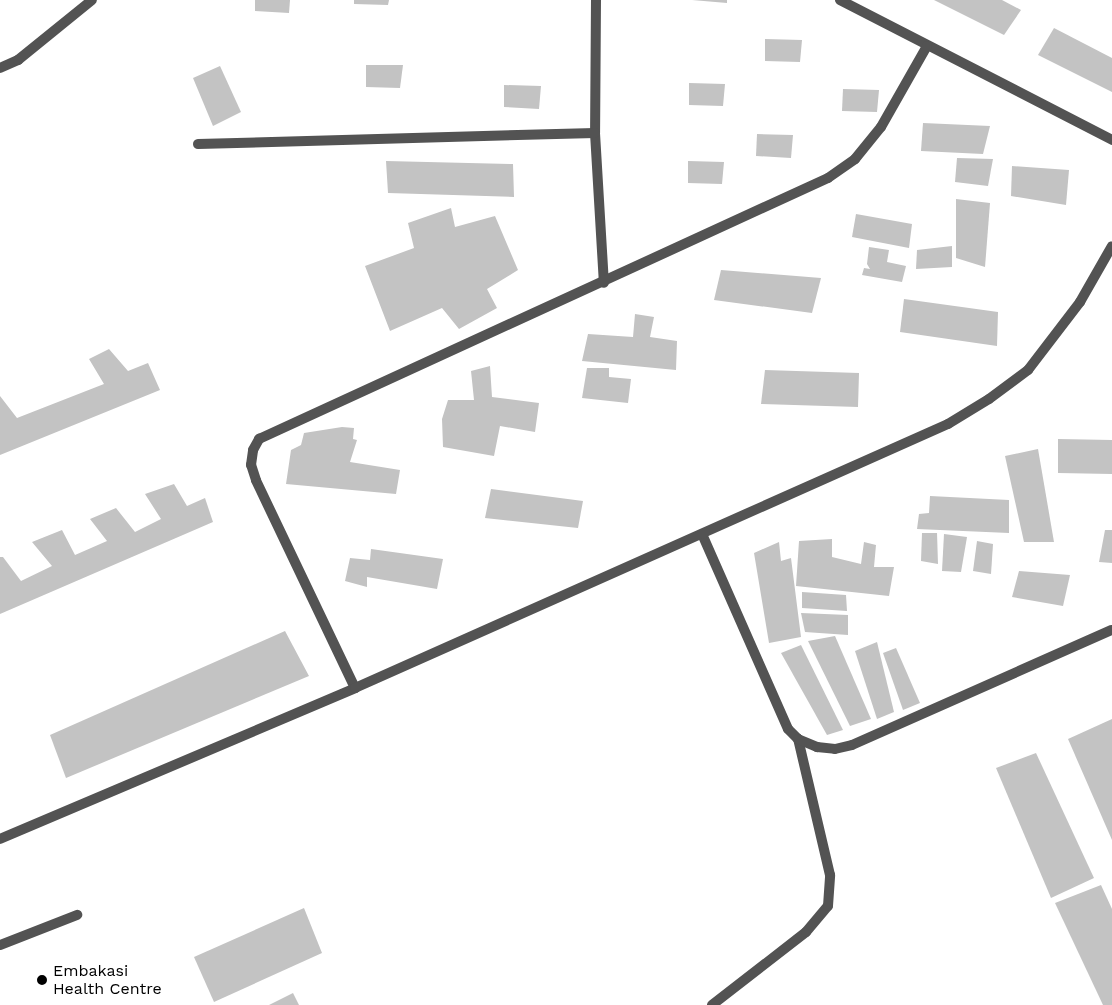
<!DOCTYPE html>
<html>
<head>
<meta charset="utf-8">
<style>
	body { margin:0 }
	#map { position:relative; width:1112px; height:1005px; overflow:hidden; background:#fff; font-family:"Work Sans",sans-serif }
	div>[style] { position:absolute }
	.building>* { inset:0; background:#c3c3c3 }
	.lane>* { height:10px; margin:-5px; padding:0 5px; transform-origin:5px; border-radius:5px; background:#535353 }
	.street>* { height:10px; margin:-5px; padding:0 5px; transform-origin:5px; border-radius:5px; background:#535353 }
	.dots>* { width:14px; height:14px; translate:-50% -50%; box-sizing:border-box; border:2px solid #fff; border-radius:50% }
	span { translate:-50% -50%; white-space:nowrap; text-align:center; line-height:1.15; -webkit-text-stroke:4px #fff; paint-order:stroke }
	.poi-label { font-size:16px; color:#000 }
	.left { translate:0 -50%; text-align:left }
</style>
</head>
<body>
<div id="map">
	<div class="building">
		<i style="clip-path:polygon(255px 0,290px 0,289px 13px,255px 11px)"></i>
		<i style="clip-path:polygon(354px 0,389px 0,388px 5px,354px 4px)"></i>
		<i style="clip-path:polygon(692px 0,727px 0,727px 3px)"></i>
		<i style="clip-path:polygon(934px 0,1002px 0,1021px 10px,1004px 35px)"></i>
		<i style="clip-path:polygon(1054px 28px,1112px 58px,1112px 92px,1038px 55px)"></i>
		<i style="clip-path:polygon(765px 39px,802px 40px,800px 62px,765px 61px)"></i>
		<i style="clip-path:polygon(366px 65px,403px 65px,400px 88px,366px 87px)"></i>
		<i style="clip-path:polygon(220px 66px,241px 112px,213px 126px,193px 78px)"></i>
		<i style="clip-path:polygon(689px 83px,725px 84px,723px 106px,689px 105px)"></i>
		<i style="clip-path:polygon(504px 85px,541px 86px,539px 109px,504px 107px)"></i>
		<i style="clip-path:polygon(843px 89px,879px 90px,877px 112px,842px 111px)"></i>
		<i style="clip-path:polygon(923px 123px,990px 126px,983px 154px,921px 151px)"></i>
		<i style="clip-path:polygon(757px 134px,793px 135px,791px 158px,756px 156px)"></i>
		<i style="clip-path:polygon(957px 158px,993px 159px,988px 186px,955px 182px)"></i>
		<i style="clip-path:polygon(386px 161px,513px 164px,514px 197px,388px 193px)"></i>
		<i style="clip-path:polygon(688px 161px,724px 162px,722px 184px,688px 183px)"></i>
		<i style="clip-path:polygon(1012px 166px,1069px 170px,1066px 205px,1011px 196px)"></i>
		<i style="clip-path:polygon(956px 199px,990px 203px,985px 267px,956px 258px)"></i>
		<i style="clip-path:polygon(451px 208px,455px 227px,495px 216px,518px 270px,487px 289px,497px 308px,459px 329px,442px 308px,390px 331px,365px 266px,414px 248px,408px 223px)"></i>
		<i style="clip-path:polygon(856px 214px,912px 224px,909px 248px,852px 237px)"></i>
		<i style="clip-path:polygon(952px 246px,952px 267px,916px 269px,917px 250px)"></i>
		<i style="clip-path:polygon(869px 247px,889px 250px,887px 262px,906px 266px,902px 282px,862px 275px,864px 268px,870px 269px,867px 264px)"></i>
		<i style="clip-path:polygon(721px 270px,821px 278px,812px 313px,714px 300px)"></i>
		<i style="clip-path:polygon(904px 299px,998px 312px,997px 346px,900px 332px)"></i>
		<i style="clip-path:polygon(635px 314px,654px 317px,650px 337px,677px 341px,676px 370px,582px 361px,588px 334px,633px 337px)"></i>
		<i style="clip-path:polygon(109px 349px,128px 371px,148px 363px,160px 390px,0 455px,0 396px,17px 418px,104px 384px,89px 359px)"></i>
		<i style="clip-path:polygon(490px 366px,492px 397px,539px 403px,535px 432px,500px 426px,494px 456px,443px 447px,442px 419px,448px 400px,474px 400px,471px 371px)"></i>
		<i style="clip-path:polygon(587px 368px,609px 368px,609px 377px,631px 379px,628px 403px,582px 398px)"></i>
		<i style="clip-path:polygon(765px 370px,859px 373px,858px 407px,761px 404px)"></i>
		<i style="clip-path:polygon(342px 427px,354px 428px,353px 439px,357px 440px,350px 462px,400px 470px,396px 494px,286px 484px,291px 450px,301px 445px,304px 433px)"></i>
		<i style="clip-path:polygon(1058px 439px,1112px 440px,1112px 474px,1058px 473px)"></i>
		<i style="clip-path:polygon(1038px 449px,1054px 542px,1024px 542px,1005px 456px)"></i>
		<i style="clip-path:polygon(174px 484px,187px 506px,205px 498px,213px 522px,0 614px,0 557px,3px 557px,21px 581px,52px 566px,32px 542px,62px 530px,75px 555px,107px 541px,90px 519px,116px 508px,135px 532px,161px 519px,145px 494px)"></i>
		<i style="clip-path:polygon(491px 489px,583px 501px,578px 528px,485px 518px)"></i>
		<i style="clip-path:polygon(930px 496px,1009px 500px,1009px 533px,917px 529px,919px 514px,929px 513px)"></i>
		<i style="clip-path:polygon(1105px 530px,1112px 530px,1112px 563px,1099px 562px)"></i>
		<i style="clip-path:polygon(922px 533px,937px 533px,938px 564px,921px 561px)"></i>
		<i style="clip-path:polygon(944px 534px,967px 537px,961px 572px,942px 571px)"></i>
		<i style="clip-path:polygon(832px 539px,832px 557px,861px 564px,864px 542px,876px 545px,874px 567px,894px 567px,889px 596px,796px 586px,799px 541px)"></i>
		<i style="clip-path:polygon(977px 541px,993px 544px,991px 574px,973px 571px)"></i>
		<i style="clip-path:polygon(779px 542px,781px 561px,791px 558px,801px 637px,769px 643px,754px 553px)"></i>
		<i style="clip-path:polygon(371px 549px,443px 559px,437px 589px,367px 577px,367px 587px,345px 581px,350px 558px,370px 560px)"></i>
		<i style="clip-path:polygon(1019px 571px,1070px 575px,1063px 606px,1012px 597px)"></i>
		<i style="clip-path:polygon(802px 592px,846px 595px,847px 611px,802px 608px)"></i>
		<i style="clip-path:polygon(801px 613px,848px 615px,848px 635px,805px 632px)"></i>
		<i style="clip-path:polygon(285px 631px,309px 676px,66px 778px,50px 735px)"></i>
		<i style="clip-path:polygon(835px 636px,871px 719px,850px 726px,808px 641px)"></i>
		<i style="clip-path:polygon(877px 642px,894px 712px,877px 719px,855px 651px)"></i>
		<i style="clip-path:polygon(801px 645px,843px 730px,827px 735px,781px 653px)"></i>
		<i style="clip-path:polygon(896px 648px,920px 703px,903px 710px,883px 653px)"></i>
		<i style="clip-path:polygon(1112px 719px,1112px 840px,1068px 739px)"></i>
		<i style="clip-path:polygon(1036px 753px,1094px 878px,1051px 898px,996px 768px)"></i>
		<i style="clip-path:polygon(1101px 885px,1112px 909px,1112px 1005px,1103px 1005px,1055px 903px)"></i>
		<i style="clip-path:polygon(304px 908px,322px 953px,214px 1002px,194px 957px)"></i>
		<i style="clip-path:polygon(293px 993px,299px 1005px,269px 1005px)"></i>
	</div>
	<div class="lane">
		<i style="left:0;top:945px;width:83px;rotate:-21.3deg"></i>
		<i style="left:712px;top:1005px;width:119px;rotate:-37.8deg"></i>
		<i style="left:806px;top:932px;width:34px;rotate:-50deg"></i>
		<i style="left:828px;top:906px;width:31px;rotate:-86deg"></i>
		<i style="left:830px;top:875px;width:140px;rotate:-103.2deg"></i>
	</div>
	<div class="street">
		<i style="left:596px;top:0;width:133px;rotate:90.4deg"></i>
		<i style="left:595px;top:133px;width:150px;rotate:86.6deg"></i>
		<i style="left:840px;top:0;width:306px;rotate:27.2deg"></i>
		<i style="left:0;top:68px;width:20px;rotate:-24deg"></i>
		<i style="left:18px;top:60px;width:95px;rotate:-39deg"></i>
		<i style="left:198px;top:144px;width:397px;rotate:-1.6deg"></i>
		<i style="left:702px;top:534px;width:213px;rotate:66.2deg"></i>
		<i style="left:788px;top:729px;width:14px;rotate:45deg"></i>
		<i style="left:798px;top:739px;width:21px;rotate:23deg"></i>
		<i style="left:817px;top:747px;width:18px;rotate:6deg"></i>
		<i style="left:835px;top:749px;width:17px;rotate:-13deg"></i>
		<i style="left:852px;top:745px;width:284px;rotate:-23.9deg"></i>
		<i style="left:355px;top:688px;width:230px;rotate:-115.5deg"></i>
		<i style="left:256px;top:480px;width:16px;rotate:-108deg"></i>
		<i style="left:251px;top:465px;width:15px;rotate:-82deg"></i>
		<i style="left:253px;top:450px;width:13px;rotate:-61deg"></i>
		<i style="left:259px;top:439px;width:626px;rotate:-24.64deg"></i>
		<i style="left:828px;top:178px;width:33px;rotate:-35deg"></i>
		<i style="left:855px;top:159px;width:41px;rotate:-50.9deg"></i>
		<i style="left:881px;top:127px;width:93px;rotate:-60.4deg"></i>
		<i style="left:0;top:839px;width:386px;rotate:-23deg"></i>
		<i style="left:355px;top:688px;width:649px;rotate:-24deg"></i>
		<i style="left:948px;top:424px;width:48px;rotate:-31.4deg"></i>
		<i style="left:989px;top:399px;width:49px;rotate:-36.6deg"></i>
		<i style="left:1028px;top:370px;width:86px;rotate:-52.6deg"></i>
		<i style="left:1080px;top:302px;width:64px;rotate:-60.3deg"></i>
	</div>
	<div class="dots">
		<i style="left:42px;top:980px;background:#000"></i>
	</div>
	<div class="poi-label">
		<span class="left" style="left:53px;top:980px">Embakasi<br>Health Centre</span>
	</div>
</div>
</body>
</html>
